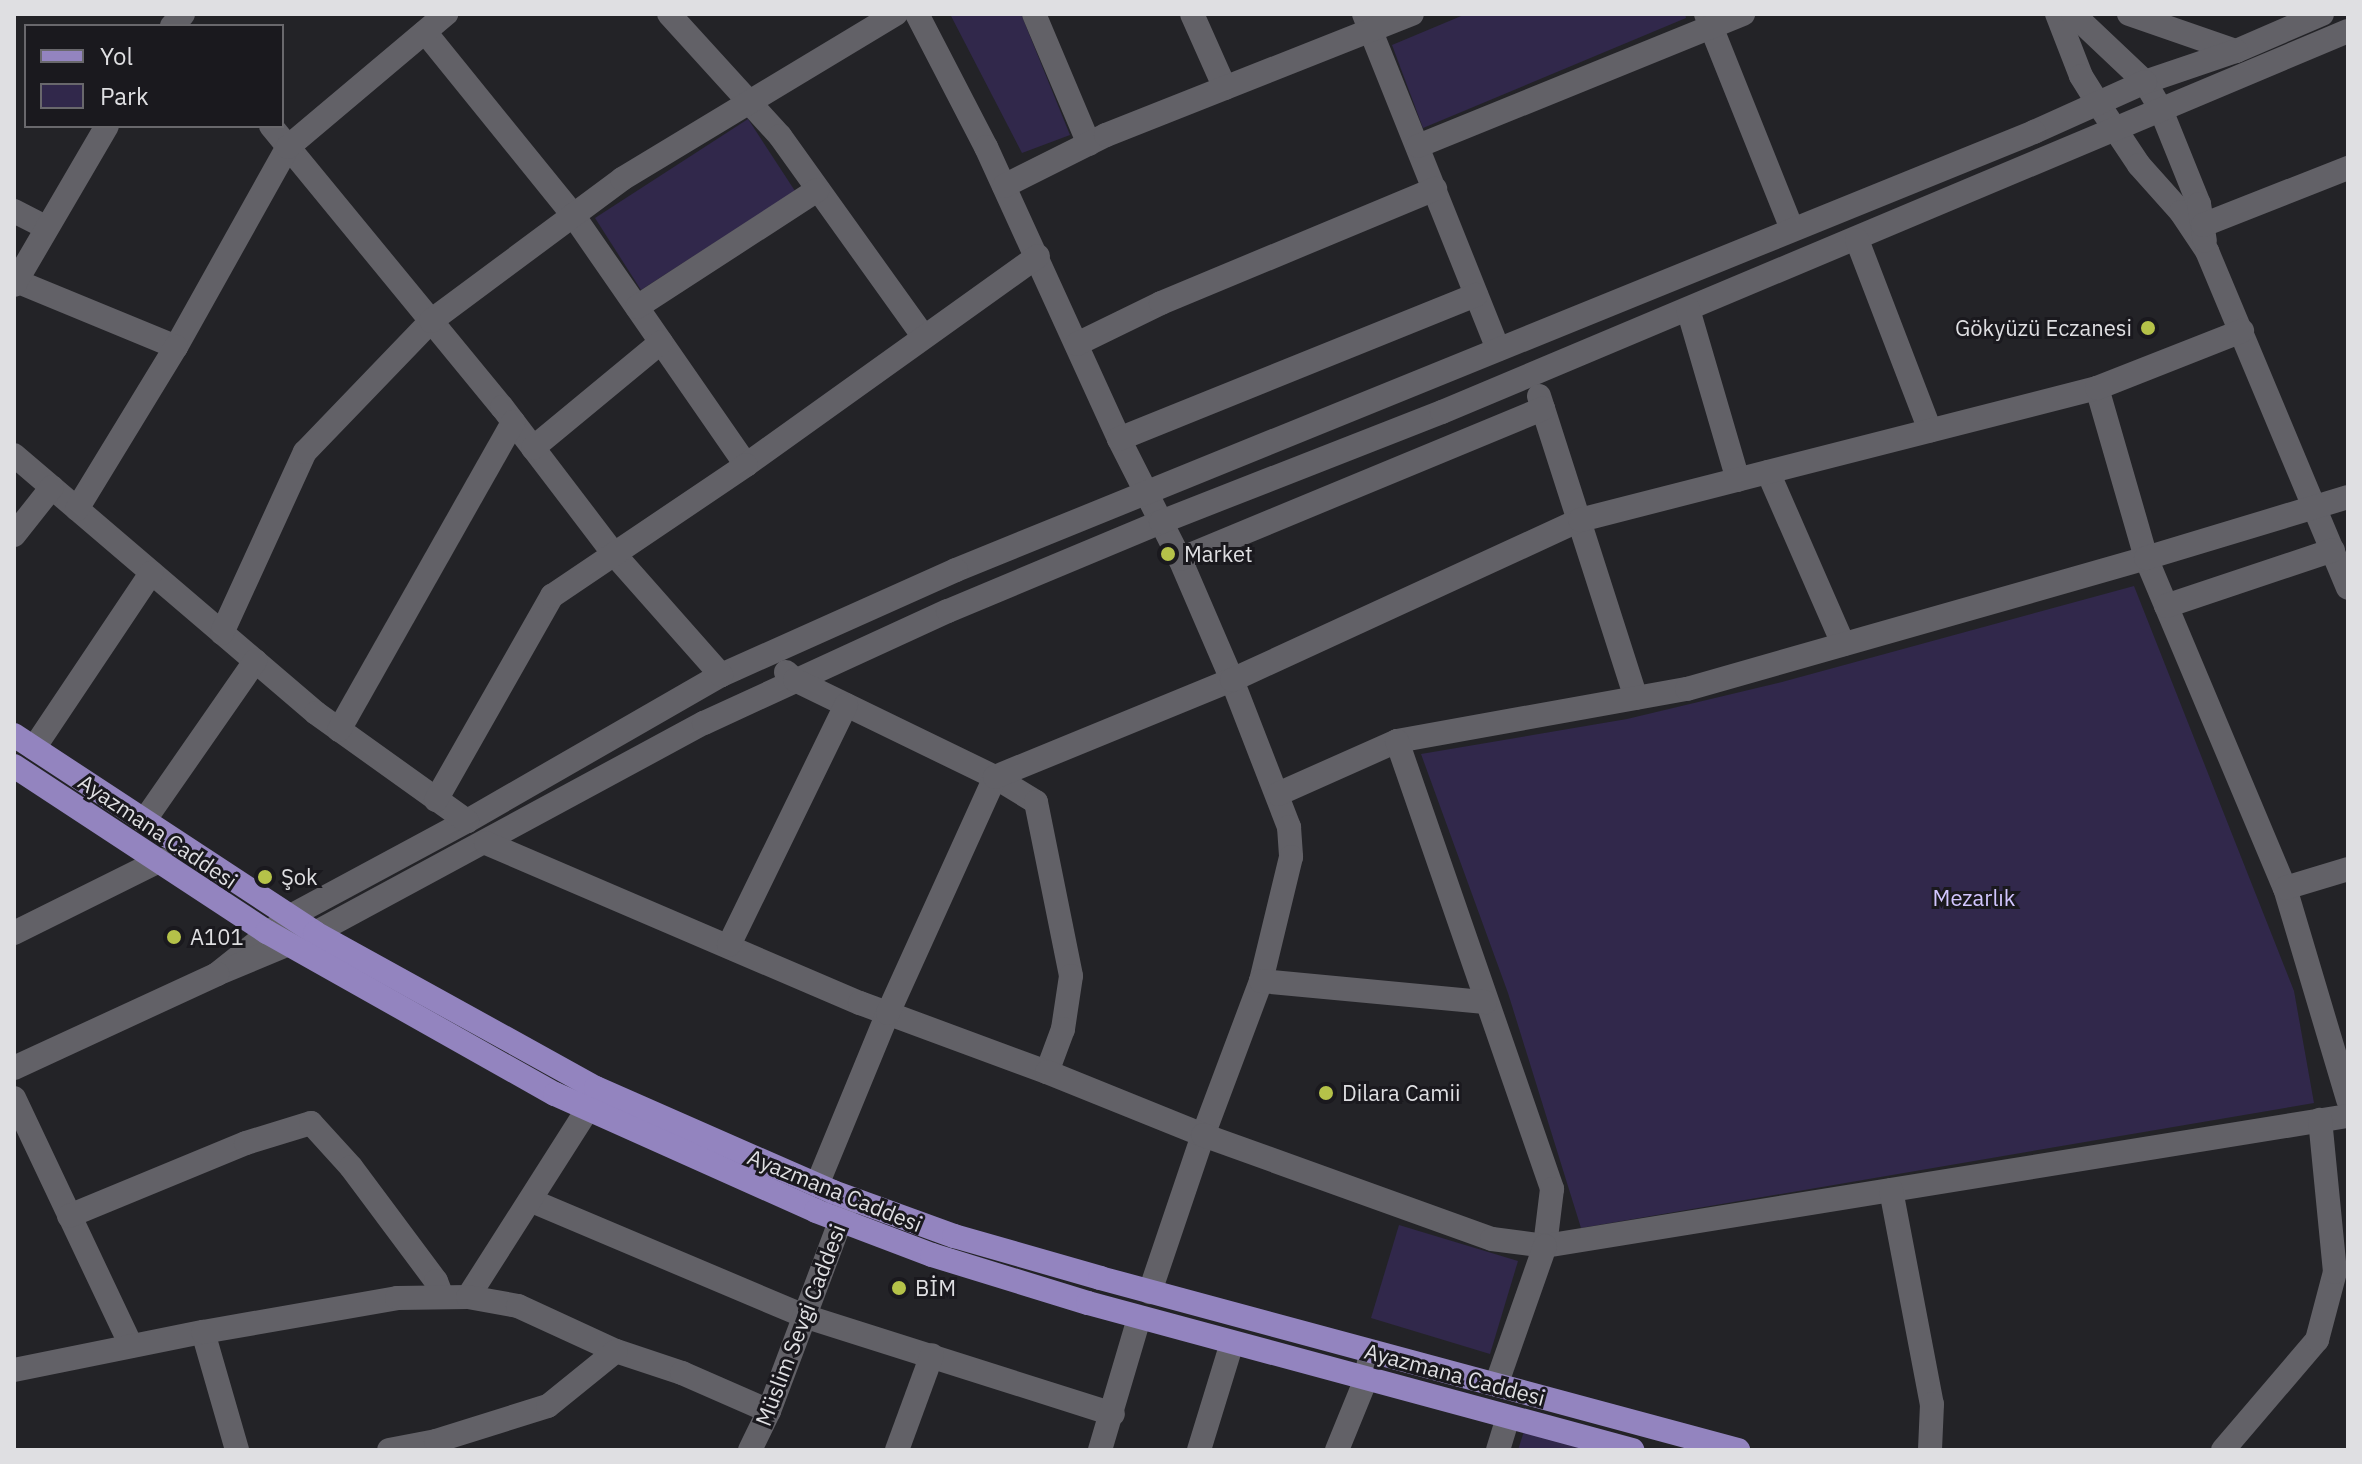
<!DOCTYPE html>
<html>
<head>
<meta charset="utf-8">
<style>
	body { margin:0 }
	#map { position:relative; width:2362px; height:1464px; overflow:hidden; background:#232327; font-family:"IBM Plex Sans",sans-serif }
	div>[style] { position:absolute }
	.green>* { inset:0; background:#31284b }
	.minor>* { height:24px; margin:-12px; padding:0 12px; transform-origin:12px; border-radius:12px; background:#626167 }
	.major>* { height:24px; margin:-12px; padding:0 12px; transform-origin:12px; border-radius:12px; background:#9384bf }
	.dots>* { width:22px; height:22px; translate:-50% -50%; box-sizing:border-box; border:4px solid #1a191e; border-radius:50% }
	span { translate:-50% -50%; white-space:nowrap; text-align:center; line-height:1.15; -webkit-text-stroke:6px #1a191e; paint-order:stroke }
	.poi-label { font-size:22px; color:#dfdfe2 }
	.right { translate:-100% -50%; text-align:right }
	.left { translate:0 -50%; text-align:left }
	.street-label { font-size:22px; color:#dfdfe2 }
	.park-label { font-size:22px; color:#d2c6fe }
	.frame { position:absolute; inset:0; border:16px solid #dfdfe2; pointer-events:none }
	.legend { position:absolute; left:24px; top:24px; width:260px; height:104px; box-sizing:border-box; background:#1a191e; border:2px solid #69686c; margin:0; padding:10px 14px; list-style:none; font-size:24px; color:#dfdfe2 }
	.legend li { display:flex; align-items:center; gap:16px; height:40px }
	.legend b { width:40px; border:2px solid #69686c }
</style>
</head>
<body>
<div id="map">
	<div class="green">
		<i style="clip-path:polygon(950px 14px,1021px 14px,1070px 135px,1022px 153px)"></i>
		<i style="clip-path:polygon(1466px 14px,1685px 14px,1686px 18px,1423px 128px,1392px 45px)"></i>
		<i style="clip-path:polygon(748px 119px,795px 191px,641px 290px,595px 218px)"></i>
		<i style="clip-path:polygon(2134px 586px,2294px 991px,2314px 1103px,1581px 1228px,1508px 993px,1421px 754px,1627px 719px,1782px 682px)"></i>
		<i style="clip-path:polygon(1399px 1225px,1518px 1261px,1490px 1354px,1371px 1318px)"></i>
		<i style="clip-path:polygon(1525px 1428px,1608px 1450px,1518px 1450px)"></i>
	</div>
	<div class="minor">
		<i style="left:669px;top:14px;width:165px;rotate:47.7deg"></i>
		<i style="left:780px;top:136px;width:246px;rotate:54.4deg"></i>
		<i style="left:917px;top:14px;width:150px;rotate:62.6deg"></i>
		<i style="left:986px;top:147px;width:321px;rotate:65.5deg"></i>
		<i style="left:1119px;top:439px;width:135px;rotate:63.1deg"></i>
		<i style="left:1180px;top:559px;width:132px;rotate:66.7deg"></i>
		<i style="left:1232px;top:680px;width:158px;rotate:68.8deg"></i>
		<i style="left:1289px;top:827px;width:30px;rotate:86deg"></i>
		<i style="left:1291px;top:857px;width:128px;rotate:103.6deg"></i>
		<i style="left:1261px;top:981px;width:165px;rotate:110.6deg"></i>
		<i style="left:1203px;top:1135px;width:166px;rotate:108.7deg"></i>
		<i style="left:1034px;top:14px;width:141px;rotate:67.1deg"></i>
		<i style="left:1192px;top:14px;width:81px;rotate:66deg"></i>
		<i style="left:1364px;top:14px;width:361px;rotate:68.2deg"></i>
		<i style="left:1706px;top:14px;width:232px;rotate:68.2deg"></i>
		<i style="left:2057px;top:14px;width:66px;rotate:68.8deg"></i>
		<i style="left:2081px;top:76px;width:34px;rotate:58deg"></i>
		<i style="left:2099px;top:105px;width:72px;rotate:56.3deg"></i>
		<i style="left:2139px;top:165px;width:63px;rotate:48.2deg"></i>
		<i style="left:2181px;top:212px;width:47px;rotate:56.3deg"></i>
		<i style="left:2207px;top:251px;width:365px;rotate:67.3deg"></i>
		<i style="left:2073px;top:14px;width:99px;rotate:43.4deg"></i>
		<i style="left:2145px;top:82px;width:32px;rotate:60deg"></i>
		<i style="left:2161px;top:110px;width:101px;rotate:68deg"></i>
		<i style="left:2199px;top:204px;width:37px;rotate:81deg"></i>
		<i style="left:2129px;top:14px;width:113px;rotate:19.1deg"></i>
		<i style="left:2322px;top:14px;width:94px;rotate:156.7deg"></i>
		<i style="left:2236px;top:51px;width:96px;rotate:161.2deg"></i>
		<i style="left:2145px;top:82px;width:122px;rotate:155.8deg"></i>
		<i style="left:2034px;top:132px;width:1164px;rotate:157.89deg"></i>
		<i style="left:956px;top:570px;width:257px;rotate:155.9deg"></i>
		<i style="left:721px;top:675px;width:293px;rotate:150.1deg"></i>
		<i style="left:467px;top:821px;width:202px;rotate:151.7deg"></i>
		<i style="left:289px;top:917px;width:92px;rotate:141.6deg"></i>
		<i style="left:217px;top:974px;width:106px;rotate:-22.7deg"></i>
		<i style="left:315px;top:933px;width:442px;rotate:-28.4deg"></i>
		<i style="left:704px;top:723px;width:268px;rotate:-24.7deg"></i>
		<i style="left:948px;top:611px;width:231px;rotate:-22.7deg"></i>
		<i style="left:1161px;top:522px;width:302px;rotate:-21.4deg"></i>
		<i style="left:1442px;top:412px;width:983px;rotate:-22.81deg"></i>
		<i style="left:172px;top:26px;width:16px;rotate:-47deg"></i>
		<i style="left:425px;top:32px;width:235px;rotate:51deg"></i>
		<i style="left:573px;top:215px;width:304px;rotate:55.3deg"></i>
		<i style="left:746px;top:465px;width:359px;rotate:-35.6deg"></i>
		<i style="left:271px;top:126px;width:364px;rotate:50.6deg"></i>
		<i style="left:502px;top:407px;width:185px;rotate:52.7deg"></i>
		<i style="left:614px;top:554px;width:162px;rotate:48.5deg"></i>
		<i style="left:1418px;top:146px;width:351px;rotate:-22.1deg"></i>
		<i style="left:1004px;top:186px;width:114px;rotate:-26.6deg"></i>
		<i style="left:1106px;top:135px;width:329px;rotate:-21.6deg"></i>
		<i style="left:14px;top:211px;width:36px;rotate:27deg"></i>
		<i style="left:2203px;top:225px;width:156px;rotate:-21.5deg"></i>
		<i style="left:1857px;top:240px;width:204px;rotate:69deg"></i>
		<i style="left:16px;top:281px;width:173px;rotate:22.4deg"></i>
		<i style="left:176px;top:347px;width:229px;rotate:-60.8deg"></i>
		<i style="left:288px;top:147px;width:207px;rotate:-40.1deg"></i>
		<i style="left:14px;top:285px;width:184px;rotate:-59.7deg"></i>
		<i style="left:637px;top:307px;width:215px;rotate:-33deg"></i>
		<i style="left:1688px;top:309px;width:178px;rotate:73.7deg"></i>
		<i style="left:1077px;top:344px;width:93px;rotate:-26deg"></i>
		<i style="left:1161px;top:303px;width:297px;rotate:-22.6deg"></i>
		<i style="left:2097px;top:388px;width:177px;rotate:73.9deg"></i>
		<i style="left:2146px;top:558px;width:358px;rotate:67.2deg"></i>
		<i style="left:2285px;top:888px;width:221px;rotate:73.4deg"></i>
		<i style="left:1539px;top:396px;width:317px;rotate:72.2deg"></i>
		<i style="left:1119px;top:439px;width:385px;rotate:-22deg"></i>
		<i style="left:533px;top:448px;width:166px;rotate:-39.6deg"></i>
		<i style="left:14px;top:455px;width:397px;rotate:40.5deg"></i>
		<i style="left:316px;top:713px;width:186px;rotate:35.6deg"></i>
		<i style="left:1768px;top:472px;width:188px;rotate:66.4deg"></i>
		<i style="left:77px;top:509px;width:190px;rotate:-58.6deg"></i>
		<i style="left:14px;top:535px;width:61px;rotate:-51.6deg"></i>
		<i style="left:1180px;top:559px;width:393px;rotate:-22.5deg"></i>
		<i style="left:2166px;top:606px;width:176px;rotate:-18.5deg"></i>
		<i style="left:222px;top:633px;width:199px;rotate:-65.4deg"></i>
		<i style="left:305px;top:452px;width:182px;rotate:-46.1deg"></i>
		<i style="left:431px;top:321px;width:238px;rotate:-36.6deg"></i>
		<i style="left:622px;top:179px;width:320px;rotate:-31.1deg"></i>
		<i style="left:786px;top:672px;width:12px;rotate:42deg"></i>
		<i style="left:795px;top:680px;width:222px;rotate:25.9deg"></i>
		<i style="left:995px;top:777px;width:48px;rotate:31.4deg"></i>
		<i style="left:1036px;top:802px;width:177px;rotate:78.6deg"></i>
		<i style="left:1071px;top:976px;width:54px;rotate:98.6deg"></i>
		<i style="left:1063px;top:1029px;width:46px;rotate:110.4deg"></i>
		<i style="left:339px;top:730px;width:354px;rotate:-60.5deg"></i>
		<i style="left:1397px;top:741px;width:295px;rotate:-10.2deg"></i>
		<i style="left:1687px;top:689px;width:477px;rotate:-15.9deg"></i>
		<i style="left:2146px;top:558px;width:211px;rotate:-16.8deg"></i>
		<i style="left:34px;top:748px;width:211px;rotate:-56.2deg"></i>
		<i style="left:1278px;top:794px;width:130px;rotate:-24deg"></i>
		<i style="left:1397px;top:741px;width:474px;rotate:70.9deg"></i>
		<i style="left:1552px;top:1189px;width:57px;rotate:97deg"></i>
		<i style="left:1545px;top:1246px;width:813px;rotate:-9.2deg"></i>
		<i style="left:436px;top:800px;width:235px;rotate:-60.4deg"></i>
		<i style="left:552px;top:596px;width:234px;rotate:-34deg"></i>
		<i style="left:144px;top:821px;width:195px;rotate:-55.2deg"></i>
		<i style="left:486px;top:843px;width:407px;rotate:23.2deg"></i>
		<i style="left:860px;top:1003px;width:199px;rotate:20.3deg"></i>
		<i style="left:1047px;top:1072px;width:168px;rotate:22deg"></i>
		<i style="left:1203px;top:1135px;width:307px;rotate:19.8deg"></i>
		<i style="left:1492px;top:1239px;width:53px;rotate:7.5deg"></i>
		<i style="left:1545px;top:1246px;width:147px;rotate:109.4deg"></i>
		<i style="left:2285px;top:888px;width:66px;rotate:-16.8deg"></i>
		<i style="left:14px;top:933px;width:164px;rotate:-26.4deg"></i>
		<i style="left:729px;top:945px;width:267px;rotate:-64deg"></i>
		<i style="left:1261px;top:981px;width:225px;rotate:5.4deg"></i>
		<i style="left:14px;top:1068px;width:224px;rotate:-24.8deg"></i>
		<i style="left:14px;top:1098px;width:274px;rotate:64.7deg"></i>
		<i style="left:817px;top:1185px;width:186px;rotate:-67.6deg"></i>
		<i style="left:888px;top:1013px;width:259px;rotate:-65.6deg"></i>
		<i style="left:995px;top:777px;width:256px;rotate:-22.3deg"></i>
		<i style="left:1232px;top:680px;width:383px;rotate:-24.7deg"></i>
		<i style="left:1580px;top:520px;width:534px;rotate:-14.32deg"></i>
		<i style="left:2097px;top:388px;width:156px;rotate:-21.5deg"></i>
		<i style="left:1891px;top:1190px;width:218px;rotate:79.2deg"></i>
		<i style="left:1932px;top:1404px;width:46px;rotate:92.5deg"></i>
		<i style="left:532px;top:1201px;width:295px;rotate:22.9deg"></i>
		<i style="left:804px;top:1316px;width:324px;rotate:17.6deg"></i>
		<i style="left:69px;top:1216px;width:191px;rotate:-22.4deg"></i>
		<i style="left:246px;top:1143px;width:68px;rotate:-17.1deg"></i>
		<i style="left:311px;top:1123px;width:59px;rotate:47.7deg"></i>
		<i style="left:351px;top:1167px;width:142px;rotate:53.3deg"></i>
		<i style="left:436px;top:1281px;width:17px;rotate:69deg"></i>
		<i style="left:468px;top:1297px;width:222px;rotate:-57.5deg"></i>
		<i style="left:203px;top:1332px;width:123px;rotate:73.9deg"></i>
		<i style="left:14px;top:1370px;width:193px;rotate:-11.4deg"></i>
		<i style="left:203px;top:1332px;width:197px;rotate:-9.9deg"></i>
		<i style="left:397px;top:1298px;width:71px;rotate:-0.8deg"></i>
		<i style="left:468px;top:1297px;width:51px;rotate:10.2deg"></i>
		<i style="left:518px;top:1306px;width:108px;rotate:24.7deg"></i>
		<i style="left:616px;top:1351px;width:70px;rotate:18.4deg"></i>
		<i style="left:682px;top:1373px;width:95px;rotate:23.6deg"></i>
		<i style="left:389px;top:1450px;width:48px;rotate:-10.8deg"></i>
		<i style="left:436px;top:1441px;width:117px;rotate:-17.4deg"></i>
		<i style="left:548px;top:1406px;width:87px;rotate:-39deg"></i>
		<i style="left:750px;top:1450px;width:43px;rotate:-64deg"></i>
		<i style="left:769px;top:1411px;width:224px;rotate:-69.4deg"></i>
		<i style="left:897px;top:1450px;width:101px;rotate:-69.8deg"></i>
		<i style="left:1100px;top:1450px;width:138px;rotate:-73.5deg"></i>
		<i style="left:1199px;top:1450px;width:112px;rotate:-72.9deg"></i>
		<i style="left:1337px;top:1450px;width:77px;rotate:-67.8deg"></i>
		<i style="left:1366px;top:1379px;width:27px;rotate:-80deg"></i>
		<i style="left:1498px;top:1450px;width:34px;rotate:-73deg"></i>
		<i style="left:2223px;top:1450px;width:145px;rotate:-49.5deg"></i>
		<i style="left:2317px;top:1340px;width:70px;rotate:-75.2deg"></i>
		<i style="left:2335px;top:1272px;width:153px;rotate:-95.6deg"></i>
	</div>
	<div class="major">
		<i style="left:14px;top:735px;width:360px;rotate:33.3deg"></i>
		<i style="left:315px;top:933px;width:321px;rotate:28.9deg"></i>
		<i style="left:596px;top:1088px;width:259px;rotate:23.7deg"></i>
		<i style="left:833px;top:1192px;width:129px;rotate:20deg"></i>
		<i style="left:954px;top:1236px;width:152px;rotate:16deg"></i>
		<i style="left:1100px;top:1278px;width:661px;rotate:15.09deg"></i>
		<i style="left:14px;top:766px;width:303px;rotate:33.3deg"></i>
		<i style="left:267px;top:932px;width:330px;rotate:29.4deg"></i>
		<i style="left:555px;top:1094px;width:286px;rotate:24.1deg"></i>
		<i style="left:816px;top:1211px;width:124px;rotate:20.8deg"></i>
		<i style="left:932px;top:1255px;width:163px;rotate:17.1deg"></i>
		<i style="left:1088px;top:1303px;width:564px;rotate:15.12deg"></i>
	</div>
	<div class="dots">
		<i style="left:2148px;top:328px;background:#b5c249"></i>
		<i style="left:1168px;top:554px;background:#b5c249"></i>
		<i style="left:265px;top:877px;background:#b5c249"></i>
		<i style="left:174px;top:937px;background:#b5c249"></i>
		<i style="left:1326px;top:1093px;background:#b5c249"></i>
		<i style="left:899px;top:1288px;background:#b5c249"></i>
	</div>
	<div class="poi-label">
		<span class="right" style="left:2132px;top:328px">Gökyüzü Eczanesi</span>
		<span class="left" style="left:1184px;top:554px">Market</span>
		<span class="left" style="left:281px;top:877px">Şok</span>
		<span class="left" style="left:190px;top:937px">A101</span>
		<span class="left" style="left:1342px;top:1093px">Dilara Camii</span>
		<span class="left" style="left:915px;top:1288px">BİM</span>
	</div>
	<div class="street-label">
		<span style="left:158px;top:831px;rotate:34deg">Ayazmana Caddesi</span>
		<span style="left:835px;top:1190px;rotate:22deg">Ayazmana Caddesi</span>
		<span style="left:800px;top:1325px;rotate:-69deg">Müslim Sevgi Caddesi</span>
		<span style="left:1455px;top:1374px;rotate:15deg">Ayazmana Caddesi</span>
	</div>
	<div class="park-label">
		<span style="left:1974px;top:898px">Mezarlık</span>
	</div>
	<div class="frame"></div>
	<ul class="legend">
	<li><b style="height:10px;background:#9384bf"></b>Yol</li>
	<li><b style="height:22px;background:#31284b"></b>Park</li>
	</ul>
</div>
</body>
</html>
